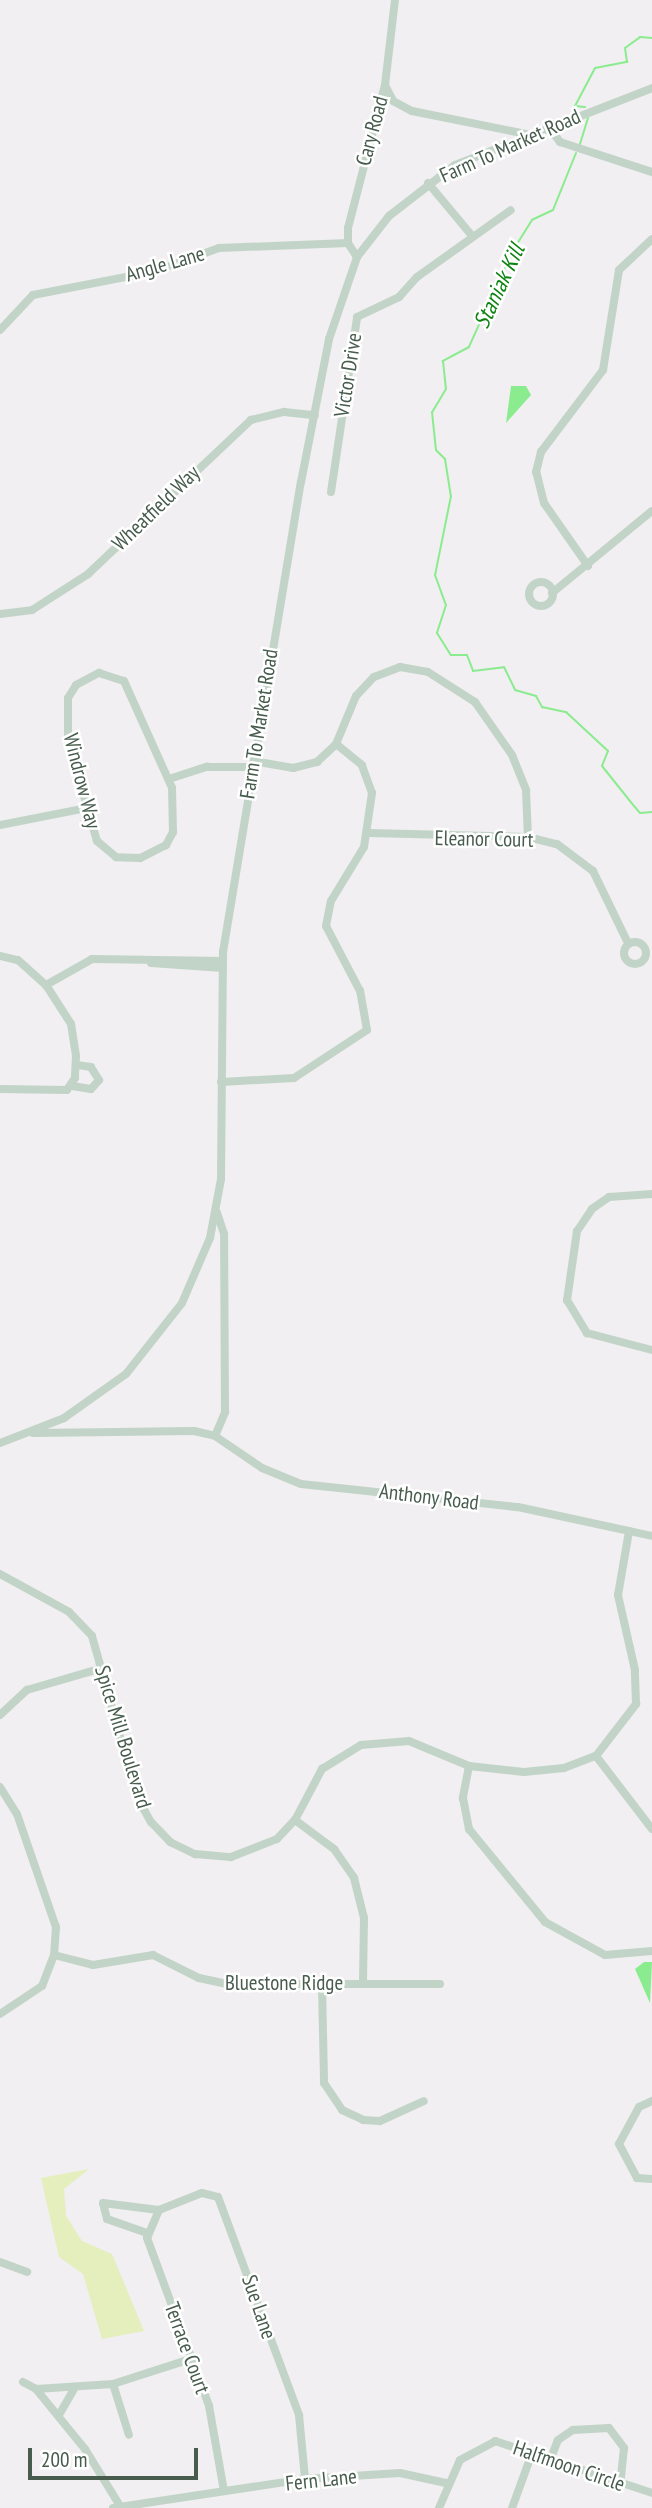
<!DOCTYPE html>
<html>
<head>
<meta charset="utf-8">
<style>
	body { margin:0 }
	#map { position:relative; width:652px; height:2508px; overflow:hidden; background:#f1eff1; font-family:"PT Sans Narrow",sans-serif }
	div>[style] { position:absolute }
	.green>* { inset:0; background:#e4efbd }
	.water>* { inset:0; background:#8aec8e }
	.stream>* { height:2px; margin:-1px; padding:0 1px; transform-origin:1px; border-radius:1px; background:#8aec8e }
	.minor>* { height:8px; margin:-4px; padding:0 4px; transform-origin:4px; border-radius:4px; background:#c2d4c7 }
	.minor>.ring { margin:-4px; padding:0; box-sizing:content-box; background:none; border:8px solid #c2d4c7; border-radius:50% }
	span { translate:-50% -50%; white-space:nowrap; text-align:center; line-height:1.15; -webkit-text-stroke:5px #fff; paint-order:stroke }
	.street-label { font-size:21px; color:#475c4d }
	.water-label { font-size:23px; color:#0d8412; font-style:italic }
	.scale { position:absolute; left:28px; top:2448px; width:170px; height:32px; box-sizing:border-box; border:4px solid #475c4d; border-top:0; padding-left:9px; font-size:21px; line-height:24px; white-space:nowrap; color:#475c4d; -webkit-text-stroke:5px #fff; paint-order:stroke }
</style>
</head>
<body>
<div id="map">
	<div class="green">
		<i style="clip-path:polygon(89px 2169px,64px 2189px,66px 2216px,82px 2241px,112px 2254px,144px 2331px,102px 2339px,83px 2274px,59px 2257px,41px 2178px)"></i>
	</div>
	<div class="water">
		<i style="clip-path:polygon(511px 386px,526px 386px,531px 395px,506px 423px)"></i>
		<i style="clip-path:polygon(644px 1962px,652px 1962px,650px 2003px,635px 1969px)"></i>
	</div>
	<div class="stream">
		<i style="left:585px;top:107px;width:10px;rotate:-174deg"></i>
		<i style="left:575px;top:106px;width:43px;rotate:-62.2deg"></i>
		<i style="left:595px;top:68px;width:33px;rotate:-11deg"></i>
		<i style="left:627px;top:62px;width:14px;rotate:-98deg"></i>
		<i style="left:625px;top:48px;width:19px;rotate:-36deg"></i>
		<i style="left:640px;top:37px;width:12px;rotate:5deg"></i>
		<i style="left:580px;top:144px;width:28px;rotate:-73deg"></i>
		<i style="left:576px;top:153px;width:61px;rotate:112deg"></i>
		<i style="left:553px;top:210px;width:23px;rotate:155deg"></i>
		<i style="left:532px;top:220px;width:38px;rotate:122deg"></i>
		<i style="left:512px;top:252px;width:104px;rotate:114.4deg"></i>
		<i style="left:469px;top:347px;width:30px;rotate:152deg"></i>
		<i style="left:443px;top:361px;width:28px;rotate:84deg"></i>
		<i style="left:446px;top:389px;width:27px;rotate:121deg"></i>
		<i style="left:432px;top:412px;width:38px;rotate:84deg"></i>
		<i style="left:436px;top:450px;width:13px;rotate:45deg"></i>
		<i style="left:445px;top:459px;width:37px;rotate:81deg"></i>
		<i style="left:451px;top:496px;width:81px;rotate:101.4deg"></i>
		<i style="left:435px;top:575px;width:32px;rotate:70deg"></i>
		<i style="left:446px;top:605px;width:29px;rotate:108deg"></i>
		<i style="left:437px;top:633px;width:26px;rotate:58deg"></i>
		<i style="left:451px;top:655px;width:16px"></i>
		<i style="left:467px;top:655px;width:17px;rotate:69deg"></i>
		<i style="left:473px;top:671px;width:31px;rotate:-7deg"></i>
		<i style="left:504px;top:667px;width:25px;rotate:64deg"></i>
		<i style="left:515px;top:690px;width:22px;rotate:16deg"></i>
		<i style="left:536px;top:696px;width:13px;rotate:61deg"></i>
		<i style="left:542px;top:707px;width:25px;rotate:12deg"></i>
		<i style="left:566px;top:712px;width:57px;rotate:42.9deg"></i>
		<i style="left:608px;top:751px;width:16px;rotate:112deg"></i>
		<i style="left:602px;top:766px;width:51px;rotate:51.3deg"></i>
		<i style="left:634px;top:806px;width:9px;rotate:49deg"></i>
		<i style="left:640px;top:813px;width:12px;rotate:-5deg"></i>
	</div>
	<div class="minor">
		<i style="left:385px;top:85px;width:18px;rotate:63deg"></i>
		<i style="left:393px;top:101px;width:21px;rotate:28deg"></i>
		<i style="left:412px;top:111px;width:116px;rotate:11.4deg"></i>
		<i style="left:548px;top:126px;width:20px;rotate:53deg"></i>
		<i style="left:560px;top:142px;width:97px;rotate:18.1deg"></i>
		<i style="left:428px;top:183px;width:70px;rotate:50.2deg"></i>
		<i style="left:357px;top:257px;width:17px;rotate:-123deg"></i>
		<i style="left:348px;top:243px;width:15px;rotate:-90deg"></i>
		<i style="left:348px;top:228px;width:148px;rotate:-75.5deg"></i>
		<i style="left:385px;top:85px;width:86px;rotate:-83.3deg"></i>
		<i style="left:0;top:330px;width:48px;rotate:-46.7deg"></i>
		<i style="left:33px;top:295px;width:125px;rotate:-11deg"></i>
		<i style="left:156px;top:271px;width:67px;rotate:-20.1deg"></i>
		<i style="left:219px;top:248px;width:129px;rotate:-2.2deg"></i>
		<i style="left:331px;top:492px;width:177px;rotate:-81.5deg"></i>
		<i style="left:357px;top:317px;width:47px;rotate:-25.5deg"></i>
		<i style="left:399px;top:297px;width:27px;rotate:-48deg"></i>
		<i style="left:417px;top:277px;width:115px;rotate:-35.5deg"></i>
		<i style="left:588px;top:566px;width:77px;rotate:-124.9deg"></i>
		<i style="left:544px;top:503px;width:32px;rotate:-104deg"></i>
		<i style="left:536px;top:472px;width:21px;rotate:-76deg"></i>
		<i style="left:541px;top:452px;width:103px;rotate:-52.9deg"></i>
		<i style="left:603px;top:370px;width:101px;rotate:-80.9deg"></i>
		<i style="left:619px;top:270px;width:45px;rotate:-43.2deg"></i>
		<i class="ring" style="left:529px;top:582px;width:16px;height:16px"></i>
		<i style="left:552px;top:593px;width:129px;rotate:-39.4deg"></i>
		<i style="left:0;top:614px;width:32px;rotate:-7deg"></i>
		<i style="left:32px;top:610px;width:67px;rotate:-32.7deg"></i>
		<i style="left:88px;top:574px;width:224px;rotate:-43.4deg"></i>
		<i style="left:251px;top:420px;width:34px;rotate:-14deg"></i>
		<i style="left:284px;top:412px;width:31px;rotate:6deg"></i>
		<i style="left:99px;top:673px;width:26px;rotate:18deg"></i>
		<i style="left:124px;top:681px;width:117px;rotate:65.8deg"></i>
		<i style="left:172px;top:788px;width:44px;rotate:88.7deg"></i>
		<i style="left:173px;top:832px;width:15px;rotate:118deg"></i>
		<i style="left:166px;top:845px;width:29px;rotate:153deg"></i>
		<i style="left:140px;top:858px;width:24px;rotate:-178deg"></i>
		<i style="left:116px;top:857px;width:25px;rotate:-140deg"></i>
		<i style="left:97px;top:841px;width:104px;rotate:-106.2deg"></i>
		<i style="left:68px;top:741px;width:43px;rotate:-90deg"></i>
		<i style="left:68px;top:698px;width:15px;rotate:-58deg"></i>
		<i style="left:76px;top:685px;width:26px;rotate:-28deg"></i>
		<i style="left:253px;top:761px;width:41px;rotate:9.9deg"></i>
		<i style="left:293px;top:768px;width:25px;rotate:-14deg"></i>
		<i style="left:317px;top:762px;width:26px;rotate:-43deg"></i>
		<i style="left:336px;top:744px;width:52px;rotate:-67.4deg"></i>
		<i style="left:356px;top:696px;width:26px;rotate:-47deg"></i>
		<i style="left:374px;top:677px;width:28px;rotate:-21deg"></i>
		<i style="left:400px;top:667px;width:28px;rotate:10deg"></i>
		<i style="left:428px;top:672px;width:56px;rotate:32.6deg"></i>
		<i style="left:475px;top:702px;width:65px;rotate:55.1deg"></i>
		<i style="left:512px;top:755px;width:38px;rotate:68deg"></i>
		<i style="left:526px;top:790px;width:47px;rotate:87.6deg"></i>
		<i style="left:169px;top:779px;width:40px;rotate:-18deg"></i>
		<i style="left:207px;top:767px;width:44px"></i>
		<i style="left:0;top:825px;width:89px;rotate:-11.1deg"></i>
		<i style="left:369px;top:833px;width:159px;rotate:1.4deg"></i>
		<i style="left:528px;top:837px;width:30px;rotate:14deg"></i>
		<i style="left:557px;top:844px;width:45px;rotate:36.9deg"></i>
		<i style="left:593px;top:871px;width:80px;rotate:64.1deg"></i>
		<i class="ring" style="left:624px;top:942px;width:14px;height:14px"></i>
		<i style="left:0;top:956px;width:18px;rotate:13deg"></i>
		<i style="left:18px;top:960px;width:38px;rotate:42deg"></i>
		<i style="left:46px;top:985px;width:46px;rotate:57.3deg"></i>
		<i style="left:71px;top:1024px;width:32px;rotate:81deg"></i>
		<i style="left:76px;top:1056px;width:22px;rotate:93deg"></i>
		<i style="left:75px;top:1078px;width:14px;rotate:124deg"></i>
		<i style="left:67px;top:1090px;width:67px;rotate:-179.1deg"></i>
		<i style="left:151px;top:963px;width:72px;rotate:4deg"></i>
		<i style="left:46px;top:985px;width:53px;rotate:-29.5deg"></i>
		<i style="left:92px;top:959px;width:131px;rotate:0.9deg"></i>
		<i style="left:221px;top:1082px;width:73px;rotate:-3.1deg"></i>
		<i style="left:294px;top:1078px;width:87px;rotate:-33.3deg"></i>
		<i style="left:367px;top:1030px;width:40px;rotate:-100deg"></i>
		<i style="left:360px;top:991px;width:73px;rotate:-117.6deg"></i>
		<i style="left:326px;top:926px;width:25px;rotate:-79deg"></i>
		<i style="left:331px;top:901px;width:63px;rotate:-58.6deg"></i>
		<i style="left:364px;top:847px;width:55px;rotate:-81.6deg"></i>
		<i style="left:372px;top:793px;width:30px;rotate:-110deg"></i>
		<i style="left:362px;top:765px;width:33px;rotate:-141deg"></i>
		<i style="left:72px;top:1086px;width:19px;rotate:9deg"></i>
		<i style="left:91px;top:1089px;width:12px;rotate:-48deg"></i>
		<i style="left:99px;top:1080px;width:15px;rotate:-122deg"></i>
		<i style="left:91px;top:1067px;width:15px;rotate:-172deg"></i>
		<i style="left:652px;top:1194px;width:43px;rotate:176deg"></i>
		<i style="left:609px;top:1197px;width:21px;rotate:145deg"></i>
		<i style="left:592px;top:1209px;width:27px;rotate:124deg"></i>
		<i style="left:577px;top:1231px;width:70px;rotate:98.2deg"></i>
		<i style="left:567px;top:1300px;width:39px;rotate:59deg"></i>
		<i style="left:587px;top:1333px;width:67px;rotate:14.7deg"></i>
		<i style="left:33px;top:1433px;width:161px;rotate:-0.7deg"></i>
		<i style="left:194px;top:1431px;width:22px;rotate:13deg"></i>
		<i style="left:215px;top:1436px;width:57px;rotate:34.2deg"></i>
		<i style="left:262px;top:1468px;width:42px;rotate:22.3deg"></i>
		<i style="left:301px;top:1484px;width:218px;rotate:6.1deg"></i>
		<i style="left:518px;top:1507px;width:137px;rotate:12.2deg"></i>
		<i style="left:215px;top:1436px;width:26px;rotate:-67deg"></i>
		<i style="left:225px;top:1412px;width:178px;rotate:-90.3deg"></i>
		<i style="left:224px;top:1234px;width:23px;rotate:-108deg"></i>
		<i style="left:0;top:1443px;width:69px;rotate:-21.3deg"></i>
		<i style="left:64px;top:1418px;width:76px;rotate:-35.4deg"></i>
		<i style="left:126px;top:1374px;width:90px;rotate:-51.7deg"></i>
		<i style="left:182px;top:1303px;width:71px;rotate:-66.7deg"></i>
		<i style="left:210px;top:1238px;width:60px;rotate:-79.4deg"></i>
		<i style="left:221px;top:1179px;width:227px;rotate:-89.5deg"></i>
		<i style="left:223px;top:952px;width:476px;rotate:-80.6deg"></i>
		<i style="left:301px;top:482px;width:146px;rotate:-78.9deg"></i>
		<i style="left:329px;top:339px;width:87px;rotate:-71.1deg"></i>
		<i style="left:357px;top:257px;width:52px;rotate:-52deg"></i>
		<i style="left:389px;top:216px;width:83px;rotate:-37.7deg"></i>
		<i style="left:455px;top:165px;width:212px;rotate:-21.3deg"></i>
		<i style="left:0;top:1574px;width:79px;rotate:28.8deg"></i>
		<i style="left:69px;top:1612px;width:33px;rotate:46deg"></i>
		<i style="left:92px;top:1636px;width:167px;rotate:74.4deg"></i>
		<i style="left:137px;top:1797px;width:29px;rotate:61deg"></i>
		<i style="left:151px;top:1822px;width:28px;rotate:46deg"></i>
		<i style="left:170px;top:1842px;width:28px;rotate:26deg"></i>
		<i style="left:195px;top:1854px;width:36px;rotate:5deg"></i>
		<i style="left:231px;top:1857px;width:49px;rotate:-21.4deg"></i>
		<i style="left:277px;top:1839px;width:26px;rotate:-47deg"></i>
		<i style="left:295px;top:1820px;width:58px;rotate:-62.1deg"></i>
		<i style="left:322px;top:1769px;width:46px;rotate:-31.6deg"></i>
		<i style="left:361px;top:1745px;width:48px;rotate:-4.8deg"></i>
		<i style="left:409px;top:1741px;width:65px;rotate:22.6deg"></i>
		<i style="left:469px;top:1766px;width:55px;rotate:6.2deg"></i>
		<i style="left:524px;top:1772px;width:40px;rotate:-5.7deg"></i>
		<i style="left:564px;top:1768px;width:34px;rotate:-21deg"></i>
		<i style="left:596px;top:1756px;width:66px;rotate:-52.4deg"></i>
		<i style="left:636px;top:1704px;width:34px;rotate:-92deg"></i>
		<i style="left:635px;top:1670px;width:77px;rotate:-102.8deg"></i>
		<i style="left:618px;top:1595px;width:65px;rotate:-80.2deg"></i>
		<i style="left:0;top:1715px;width:37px;rotate:-43deg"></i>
		<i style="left:27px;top:1690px;width:78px;rotate:-16.3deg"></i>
		<i style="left:596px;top:1756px;width:92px;rotate:52.5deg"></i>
		<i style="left:469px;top:1766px;width:33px;rotate:101deg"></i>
		<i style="left:463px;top:1798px;width:32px;rotate:79deg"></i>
		<i style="left:469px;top:1829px;width:120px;rotate:50.7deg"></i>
		<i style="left:545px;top:1922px;width:68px;rotate:28.8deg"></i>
		<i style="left:605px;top:1955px;width:47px;rotate:-4.9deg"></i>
		<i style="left:0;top:1787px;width:32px;rotate:58deg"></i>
		<i style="left:17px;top:1814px;width:120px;rotate:71deg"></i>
		<i style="left:56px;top:1927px;width:28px;rotate:94deg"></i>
		<i style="left:54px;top:1955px;width:33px;rotate:111deg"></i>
		<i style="left:42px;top:1986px;width:50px;rotate:146.3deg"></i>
		<i style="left:295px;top:1820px;width:49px;rotate:36.6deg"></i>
		<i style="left:334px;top:1849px;width:35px;rotate:55deg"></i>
		<i style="left:354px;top:1878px;width:41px;rotate:76deg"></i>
		<i style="left:364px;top:1918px;width:65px;rotate:90.9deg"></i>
		<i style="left:54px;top:1955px;width:40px;rotate:14.4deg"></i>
		<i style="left:93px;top:1965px;width:61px;rotate:-9.5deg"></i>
		<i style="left:153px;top:1955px;width:51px;rotate:26.6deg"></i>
		<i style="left:199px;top:1978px;width:30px;rotate:12deg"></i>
		<i style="left:228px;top:1984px;width:212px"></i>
		<i style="left:322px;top:1985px;width:98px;rotate:88.8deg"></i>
		<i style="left:324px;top:2083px;width:32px;rotate:56deg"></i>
		<i style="left:342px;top:2110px;width:23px;rotate:25deg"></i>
		<i style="left:363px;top:2120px;width:17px;rotate:3deg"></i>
		<i style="left:380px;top:2121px;width:48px;rotate:-24.4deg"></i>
		<i style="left:652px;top:2101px;width:14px;rotate:155deg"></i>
		<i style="left:639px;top:2107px;width:42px;rotate:118.4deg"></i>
		<i style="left:619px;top:2144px;width:38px;rotate:62deg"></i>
		<i style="left:637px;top:2178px;width:15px;rotate:4deg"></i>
		<i style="left:159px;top:2210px;width:30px;rotate:113deg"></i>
		<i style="left:147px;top:2238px;width:179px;rotate:69.7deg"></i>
		<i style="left:209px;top:2406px;width:86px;rotate:80deg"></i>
		<i style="left:147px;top:2233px;width:42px;rotate:-160.7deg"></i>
		<i style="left:107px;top:2219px;width:16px;rotate:-104deg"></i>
		<i style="left:103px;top:2203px;width:56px;rotate:7.1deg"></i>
		<i style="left:159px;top:2210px;width:46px;rotate:-21.6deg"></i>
		<i style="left:202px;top:2193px;width:16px;rotate:14deg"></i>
		<i style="left:218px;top:2197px;width:233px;rotate:69.6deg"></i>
		<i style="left:299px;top:2415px;width:64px;rotate:84.6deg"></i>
		<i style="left:0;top:2262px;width:29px;rotate:20deg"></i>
		<i style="left:23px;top:2382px;width:15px;rotate:28deg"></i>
		<i style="left:36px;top:2389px;width:77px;rotate:-3.7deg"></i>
		<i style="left:113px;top:2384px;width:82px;rotate:-17.8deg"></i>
		<i style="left:113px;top:2384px;width:53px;rotate:72.6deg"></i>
		<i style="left:36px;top:2389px;width:77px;rotate:50.8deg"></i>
		<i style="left:85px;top:2449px;width:67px;rotate:58.4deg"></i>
		<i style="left:59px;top:2415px;width:30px;rotate:-60deg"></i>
		<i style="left:551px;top:2458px;width:19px;rotate:-69deg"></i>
		<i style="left:558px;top:2440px;width:18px;rotate:-34deg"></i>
		<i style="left:573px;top:2430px;width:36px;rotate:-3deg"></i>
		<i style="left:609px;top:2428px;width:25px;rotate:53deg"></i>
		<i style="left:624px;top:2448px;width:36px;rotate:96deg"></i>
		<i style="left:113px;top:2508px;width:194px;rotate:-8.6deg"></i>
		<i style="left:305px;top:2479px;width:95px;rotate:-3.6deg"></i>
		<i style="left:400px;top:2473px;width:47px;rotate:12.3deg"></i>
		<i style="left:439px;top:2508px;width:52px;rotate:-66.4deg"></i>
		<i style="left:460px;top:2460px;width:40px;rotate:-28deg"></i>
		<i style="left:495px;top:2441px;width:165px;rotate:18.3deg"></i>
		<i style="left:512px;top:2508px;width:59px;rotate:-70deg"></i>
	</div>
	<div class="street-label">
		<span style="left:372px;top:131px;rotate:-75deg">Cary Road</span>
		<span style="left:510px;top:146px;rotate:-24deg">Farm To Market Road</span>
		<span style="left:165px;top:264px;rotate:-16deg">Angle Lane</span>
		<span style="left:348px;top:375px;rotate:-81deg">Victor Drive</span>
		<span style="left:156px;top:508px;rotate:-44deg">Wheatfield Way</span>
		<span style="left:259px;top:724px;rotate:-81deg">Farm To Market Road</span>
		<span style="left:82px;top:781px;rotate:76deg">Windrow Way</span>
		<span style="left:484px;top:839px;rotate:1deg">Eleanor Court</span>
		<span style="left:429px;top:1497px;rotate:7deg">Anthony Road</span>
		<span style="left:123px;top:1737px;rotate:73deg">Spice Mill Boulevard</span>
		<span style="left:284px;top:1983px">Bluestone Ridge</span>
		<span style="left:259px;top:2307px;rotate:71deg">Sue Lane</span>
		<span style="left:187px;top:2348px;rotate:70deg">Terrace Court</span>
		<span style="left:569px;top:2466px;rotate:19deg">Halfmoon Circle</span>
		<span style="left:321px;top:2480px;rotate:-6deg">Fern Lane</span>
	</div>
	<div class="water-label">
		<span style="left:499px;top:286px;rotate:-65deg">Staniak Kill</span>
	</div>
	<div class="scale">200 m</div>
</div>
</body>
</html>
